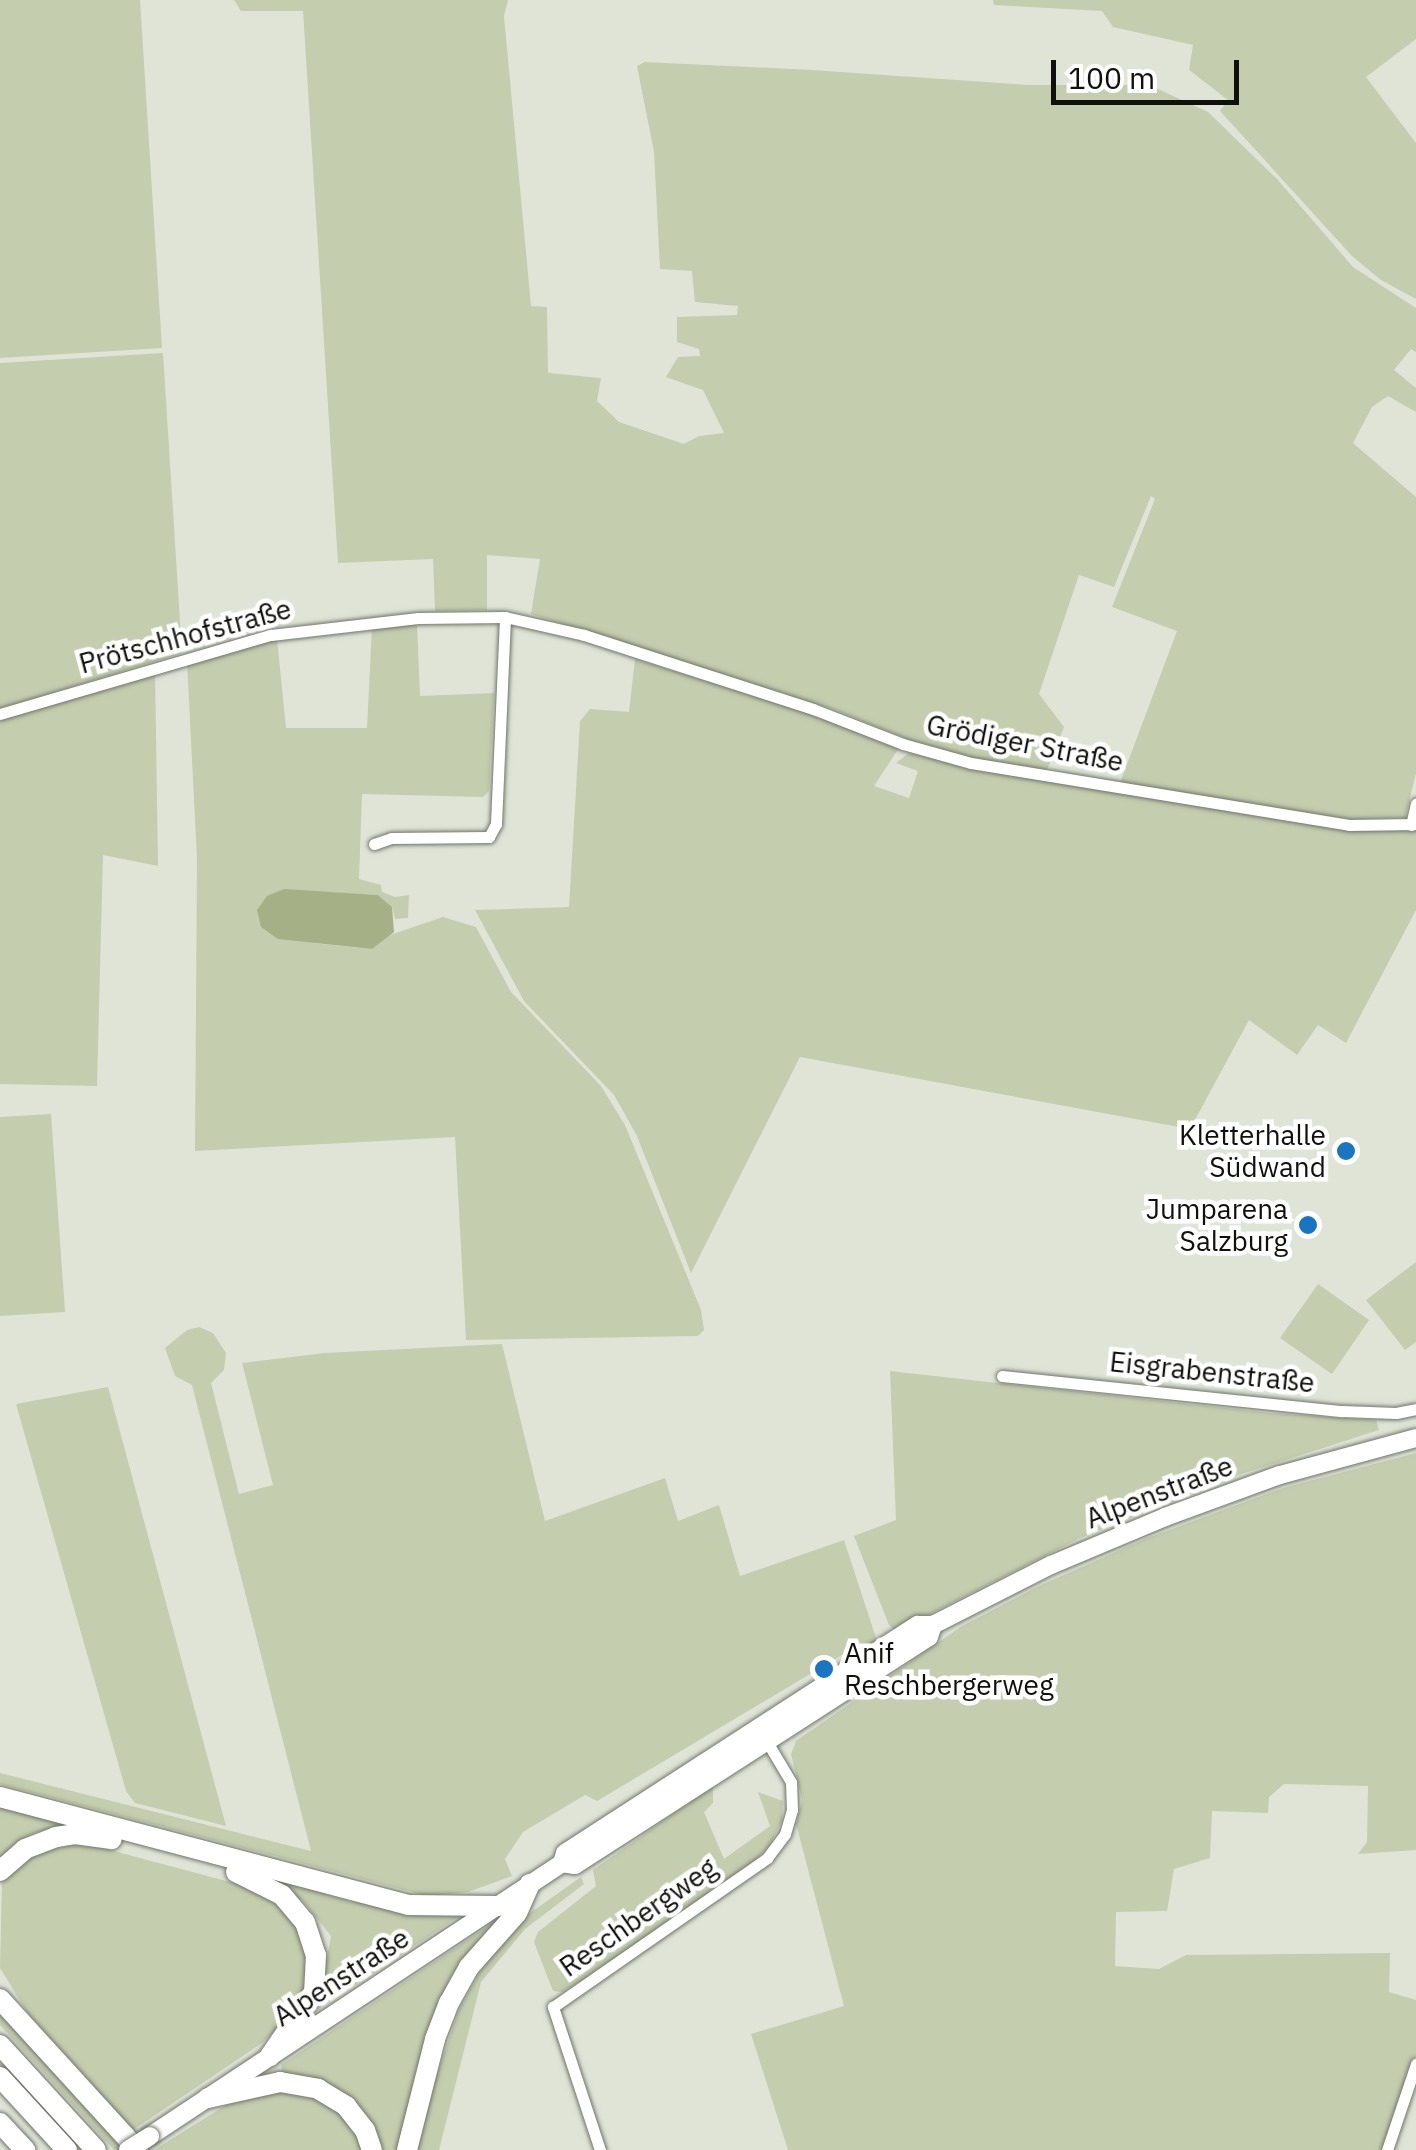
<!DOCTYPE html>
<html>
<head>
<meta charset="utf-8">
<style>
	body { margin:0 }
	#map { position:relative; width:1416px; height:2150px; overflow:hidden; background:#e0e4d7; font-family:"IBM Plex Sans",sans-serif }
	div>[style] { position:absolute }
	.green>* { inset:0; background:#c4cdae }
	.water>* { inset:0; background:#a5b087 }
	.roads { filter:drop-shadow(0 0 2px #717569) drop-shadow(0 0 2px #717569) }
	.minor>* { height:11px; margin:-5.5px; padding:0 5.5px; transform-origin:5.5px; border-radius:5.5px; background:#fff }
	.primary>* { height:18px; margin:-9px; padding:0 9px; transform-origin:9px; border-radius:9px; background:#fff }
	.motorway>* { height:20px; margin:-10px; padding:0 10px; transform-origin:10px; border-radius:10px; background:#fff }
	.bridges { filter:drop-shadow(0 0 2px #717569) drop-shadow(0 0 2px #717569) }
	.primary-bridge>* { height:18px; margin:-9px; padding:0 9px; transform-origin:9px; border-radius:9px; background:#fff }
	.dots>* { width:28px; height:28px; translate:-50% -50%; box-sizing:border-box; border:5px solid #fff; border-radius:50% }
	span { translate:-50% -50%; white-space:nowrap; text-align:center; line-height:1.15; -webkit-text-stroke:9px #fff; paint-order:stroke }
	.street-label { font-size:28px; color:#10110c }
	.poi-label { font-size:28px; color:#10110c }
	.right { translate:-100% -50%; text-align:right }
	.left { translate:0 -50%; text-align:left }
	.scale { position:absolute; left:1051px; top:60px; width:188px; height:45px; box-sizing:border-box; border:5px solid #10110c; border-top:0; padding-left:12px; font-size:30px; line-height:35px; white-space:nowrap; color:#10110c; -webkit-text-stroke:8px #fff; paint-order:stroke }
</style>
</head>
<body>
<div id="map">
	<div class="green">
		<i style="clip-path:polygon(0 0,140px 0,162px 348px,0 358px)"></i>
		<i style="clip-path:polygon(234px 0,508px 0,504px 16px,531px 306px,547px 307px,548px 373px,601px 378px,597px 401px,619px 422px,684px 444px,699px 436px,724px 433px,703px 390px,666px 377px,678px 357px,700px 356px,699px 349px,677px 342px,677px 317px,737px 315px,738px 306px,695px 302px,692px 271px,660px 269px,654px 152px,637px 66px,645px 62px,812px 70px,1028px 85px,1149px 85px,1208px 112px,1277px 179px,1353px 267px,1416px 308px,1416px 352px,1411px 349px,1394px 370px,1416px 388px,1416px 412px,1388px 396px,1372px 407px,1353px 443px,1416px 497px,1416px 773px,1405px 818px,1348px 819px,1120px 783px,1177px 631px,1112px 607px,1155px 499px,1151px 496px,1114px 587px,1079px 575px,1039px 694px,1064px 727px,1047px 770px,976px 759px,915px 742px,833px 709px,531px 614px,540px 559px,487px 555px,487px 610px,435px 611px,433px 559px,338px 563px,303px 11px,241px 11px)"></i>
		<i style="clip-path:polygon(993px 0,1416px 0,1416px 39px,1366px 77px,1416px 143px,1416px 299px,1381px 280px,1352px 256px,1220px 111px,1228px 100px,1189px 70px,1193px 45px,1113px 27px,1102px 11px,994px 5px)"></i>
		<i style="clip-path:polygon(163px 353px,182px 653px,0 709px,0 363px)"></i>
		<i style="clip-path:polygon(417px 624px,420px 696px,494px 693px,489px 791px,483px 797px,362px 794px,359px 879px,381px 885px,382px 892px,395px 897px,409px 895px,408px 918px,395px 919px,392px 907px,378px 895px,327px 892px,313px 943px,371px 949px,390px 935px,443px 917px,476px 927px,511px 992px,601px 1086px,625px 1125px,701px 1310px,704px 1330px,698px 1336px,466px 1340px,455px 1137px,195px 1151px,197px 859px,187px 661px,277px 639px,286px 728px,367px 728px,372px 627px)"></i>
		<i style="clip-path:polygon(635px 659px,820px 716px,899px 748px,874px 786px,909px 798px,918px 771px,896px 763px,909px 753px,981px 770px,1254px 815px,1383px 831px,1416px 829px,1416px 910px,1346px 1043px,1318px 1025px,1297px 1055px,1249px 1020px,1190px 1129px,800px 1057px,691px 1273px,637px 1136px,614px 1095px,524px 1001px,475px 910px,569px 907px,580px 721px,590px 709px,629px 712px)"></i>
		<i style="clip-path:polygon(155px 670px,158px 866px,103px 855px,97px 1086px,0 1084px,0 719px)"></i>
		<i style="clip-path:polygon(51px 1114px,65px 1312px,0 1316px,0 1117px)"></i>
		<i style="clip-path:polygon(1416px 1262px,1416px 1342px,1405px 1350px,1366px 1300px)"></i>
		<i style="clip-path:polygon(1318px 1284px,1369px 1320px,1332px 1374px,1280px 1338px)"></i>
		<i style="clip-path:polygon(199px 1327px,213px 1333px,226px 1353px,224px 1370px,211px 1383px,239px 1494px,273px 1485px,242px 1363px,325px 1353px,502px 1344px,545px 1521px,665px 1478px,678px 1521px,719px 1505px,740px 1576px,844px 1540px,877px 1641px,857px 1646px,597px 1801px,585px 1795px,523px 1832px,505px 1859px,512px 1876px,468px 1892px,427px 1896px,0 1784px,0 1773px,311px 1851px,192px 1385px,175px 1376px,165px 1348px,187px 1330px)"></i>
		<i style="clip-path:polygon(890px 1371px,1270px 1413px,1376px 1420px,1379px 1430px,1229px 1478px,1080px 1538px,896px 1631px,889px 1625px,854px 1536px,896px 1520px)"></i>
		<i style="clip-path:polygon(108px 1387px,226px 1826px,135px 1803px,126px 1791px,16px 1404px)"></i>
		<i style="clip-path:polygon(1416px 1453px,1416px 1850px,1358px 1854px,1367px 1842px,1368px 1786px,1284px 1784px,1269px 1797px,1268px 1813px,1212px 1811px,1210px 1858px,1174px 1869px,1167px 1911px,1116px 1912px,1115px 1966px,1159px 1969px,1186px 1955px,1390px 1953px,1389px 1992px,1416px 2000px,1416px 2055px,1382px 2150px,788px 2150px,751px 2034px,844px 2006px,796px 1824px,802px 1800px,791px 1754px,796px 1741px,962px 1626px,1039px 1586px,1145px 1539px,1283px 1488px)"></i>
		<i style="clip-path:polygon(713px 1786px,713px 1803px,704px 1812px,724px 1859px,770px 1826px,758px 1792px,783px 1801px,782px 1820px,770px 1845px,750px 1866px,581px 1981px,562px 1992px,553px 1991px,534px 1942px,538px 1932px,596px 1886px,593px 1870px)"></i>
		<i style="clip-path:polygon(0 1807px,84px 1827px,36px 1832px,15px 1843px,0 1860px)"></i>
		<i style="clip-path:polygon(84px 1843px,256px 1889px,294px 1919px,310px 1959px,307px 1986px,287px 2019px,262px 2043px,133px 2130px,27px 2012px,0 1968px,2px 1882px,20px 1861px,41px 1851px)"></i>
		<i style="clip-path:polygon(271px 1876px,351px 1902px,461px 1915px,309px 2015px,322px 1985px,331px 1936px,303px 1901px,269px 1880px)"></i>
		<i style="clip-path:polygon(581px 1877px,584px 1884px,525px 1929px,481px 1982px,439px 2150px,418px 2150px,425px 2109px,459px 2010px,491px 1952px,523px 1918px)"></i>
		<i style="clip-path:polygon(500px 1918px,474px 1952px,399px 2150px,379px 2150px,372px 2127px,282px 2074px,281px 2065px)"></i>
		<i style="clip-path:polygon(0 2006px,132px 2150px,114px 2150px,0 2025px)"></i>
		<i style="clip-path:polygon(292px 2091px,329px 2103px,348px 2121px,364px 2150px,154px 2150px,234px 2100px,263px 2092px)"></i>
	</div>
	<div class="water">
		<i style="clip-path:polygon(284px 889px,378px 895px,392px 907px,394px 932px,372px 949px,278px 939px,261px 927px,257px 910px,267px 896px)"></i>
	</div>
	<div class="roads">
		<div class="minor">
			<i style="left:0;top:714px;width:282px;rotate:-16.3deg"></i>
			<i style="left:271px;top:635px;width:148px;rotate:-6.6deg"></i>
			<i style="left:418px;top:618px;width:87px;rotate:-0.7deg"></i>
			<i style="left:505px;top:617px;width:81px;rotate:12.8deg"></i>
			<i style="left:584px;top:635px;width:241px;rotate:17.9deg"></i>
			<i style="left:813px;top:709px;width:97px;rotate:21.3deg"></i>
			<i style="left:903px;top:744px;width:71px;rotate:15.6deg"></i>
			<i style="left:971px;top:763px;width:383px;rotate:9.3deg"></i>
			<i style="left:1349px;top:825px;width:67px;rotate:-0.9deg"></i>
			<i style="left:1411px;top:825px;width:22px;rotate:-77deg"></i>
			<i style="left:374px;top:844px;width:18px;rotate:-19deg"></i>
			<i style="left:391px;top:838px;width:98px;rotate:-0.6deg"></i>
			<i style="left:489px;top:837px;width:15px;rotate:-62deg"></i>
			<i style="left:496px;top:824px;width:207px;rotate:-87.5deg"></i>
			<i style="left:1002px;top:1376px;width:342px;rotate:5.9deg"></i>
			<i style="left:1342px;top:1411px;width:54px;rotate:2.1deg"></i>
			<i style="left:1396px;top:1413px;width:20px;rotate:-11deg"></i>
			<i style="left:600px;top:2150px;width:151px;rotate:-108.2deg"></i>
			<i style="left:553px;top:2007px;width:261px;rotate:-34.8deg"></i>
			<i style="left:767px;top:1858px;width:30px;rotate:-53deg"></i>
			<i style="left:785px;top:1834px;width:25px;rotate:-74deg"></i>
			<i style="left:792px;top:1810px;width:28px;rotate:-92deg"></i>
			<i style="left:791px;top:1782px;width:49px;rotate:-120.8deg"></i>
			<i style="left:1387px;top:2150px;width:91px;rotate:-71.4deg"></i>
		</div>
		<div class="primary">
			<i style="left:562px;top:1863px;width:13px;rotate:9deg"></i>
			<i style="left:575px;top:1865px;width:421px;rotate:-32.8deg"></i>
			<i style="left:929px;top:1637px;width:13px;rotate:-72deg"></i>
			<i style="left:150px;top:2136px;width:494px;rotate:-33.5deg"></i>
			<i style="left:562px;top:1863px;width:10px;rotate:-73deg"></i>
			<i style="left:565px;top:1853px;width:420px;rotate:-32.9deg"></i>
			<i style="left:918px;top:1625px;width:15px"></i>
			<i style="left:933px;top:1625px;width:132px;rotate:-27deg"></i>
			<i style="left:1051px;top:1565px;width:124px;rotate:-22.8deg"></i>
			<i style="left:1165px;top:1517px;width:122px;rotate:-20.1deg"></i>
			<i style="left:1280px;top:1475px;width:141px;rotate:-15.2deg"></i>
		</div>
		<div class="motorway">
			<i style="left:0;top:1797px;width:422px;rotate:14.8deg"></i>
			<i style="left:408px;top:1905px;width:91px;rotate:0.6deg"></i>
			<i style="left:0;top:1871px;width:33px;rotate:-41deg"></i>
			<i style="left:25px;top:1849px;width:33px;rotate:-21deg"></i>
			<i style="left:56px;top:1837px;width:19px;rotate:-9deg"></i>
			<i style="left:75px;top:1834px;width:37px;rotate:8deg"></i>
			<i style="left:236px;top:1872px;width:51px;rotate:26.6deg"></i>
			<i style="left:282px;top:1895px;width:35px;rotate:50deg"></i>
			<i style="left:305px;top:1922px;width:35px;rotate:72deg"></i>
			<i style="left:316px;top:1955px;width:37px;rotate:93deg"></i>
			<i style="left:314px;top:1992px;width:78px;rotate:124.5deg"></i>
			<i style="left:0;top:1999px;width:205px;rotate:47.6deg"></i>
			<i style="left:0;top:2045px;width:142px;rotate:47.6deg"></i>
			<i style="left:0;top:2077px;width:99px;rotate:47.5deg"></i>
			<i style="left:208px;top:2098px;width:74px;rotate:-12.5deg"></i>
			<i style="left:280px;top:2082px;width:39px;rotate:10deg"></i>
			<i style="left:318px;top:2089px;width:33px;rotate:31deg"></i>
			<i style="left:346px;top:2106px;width:31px;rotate:52deg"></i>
			<i style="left:365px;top:2130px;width:21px;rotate:71deg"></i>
			<i style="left:0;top:2123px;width:37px;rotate:47deg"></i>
			<i style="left:407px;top:2150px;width:114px;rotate:-75.8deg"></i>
			<i style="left:435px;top:2039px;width:39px;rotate:-69deg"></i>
			<i style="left:449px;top:2003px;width:41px;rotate:-60.9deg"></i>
			<i style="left:469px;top:1967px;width:72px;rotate:-48.4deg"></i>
			<i style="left:517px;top:1913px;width:32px;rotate:-66deg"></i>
		</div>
	</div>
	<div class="bridges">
		<div class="primary-bridge">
			<i style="left:128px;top:2150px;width:26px;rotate:-32deg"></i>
		</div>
	</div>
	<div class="dots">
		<i style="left:1346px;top:1151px;background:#1975c2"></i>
		<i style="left:1308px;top:1225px;background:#1975c2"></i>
		<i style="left:824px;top:1669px;background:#1975c2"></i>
	</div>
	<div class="street-label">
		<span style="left:185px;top:636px;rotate:-15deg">Prötschhofstraße</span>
		<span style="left:1025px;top:743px;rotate:11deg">Grödiger Straße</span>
		<span style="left:1212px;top:1372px;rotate:6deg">Eisgrabenstraße</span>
		<span style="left:1159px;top:1492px;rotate:-21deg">Alpenstraße</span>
		<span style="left:638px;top:1917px;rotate:-35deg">Reschbergweg</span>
		<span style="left:341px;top:1977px;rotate:-33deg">Alpenstraße</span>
	</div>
	<div class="poi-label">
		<span class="right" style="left:1326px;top:1151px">Kletterhalle<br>Südwand</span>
		<span class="right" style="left:1288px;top:1225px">Jumparena<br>Salzburg</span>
		<span class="left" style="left:844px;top:1669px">Anif<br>Reschbergerweg</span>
	</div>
	<div class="scale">100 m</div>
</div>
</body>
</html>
